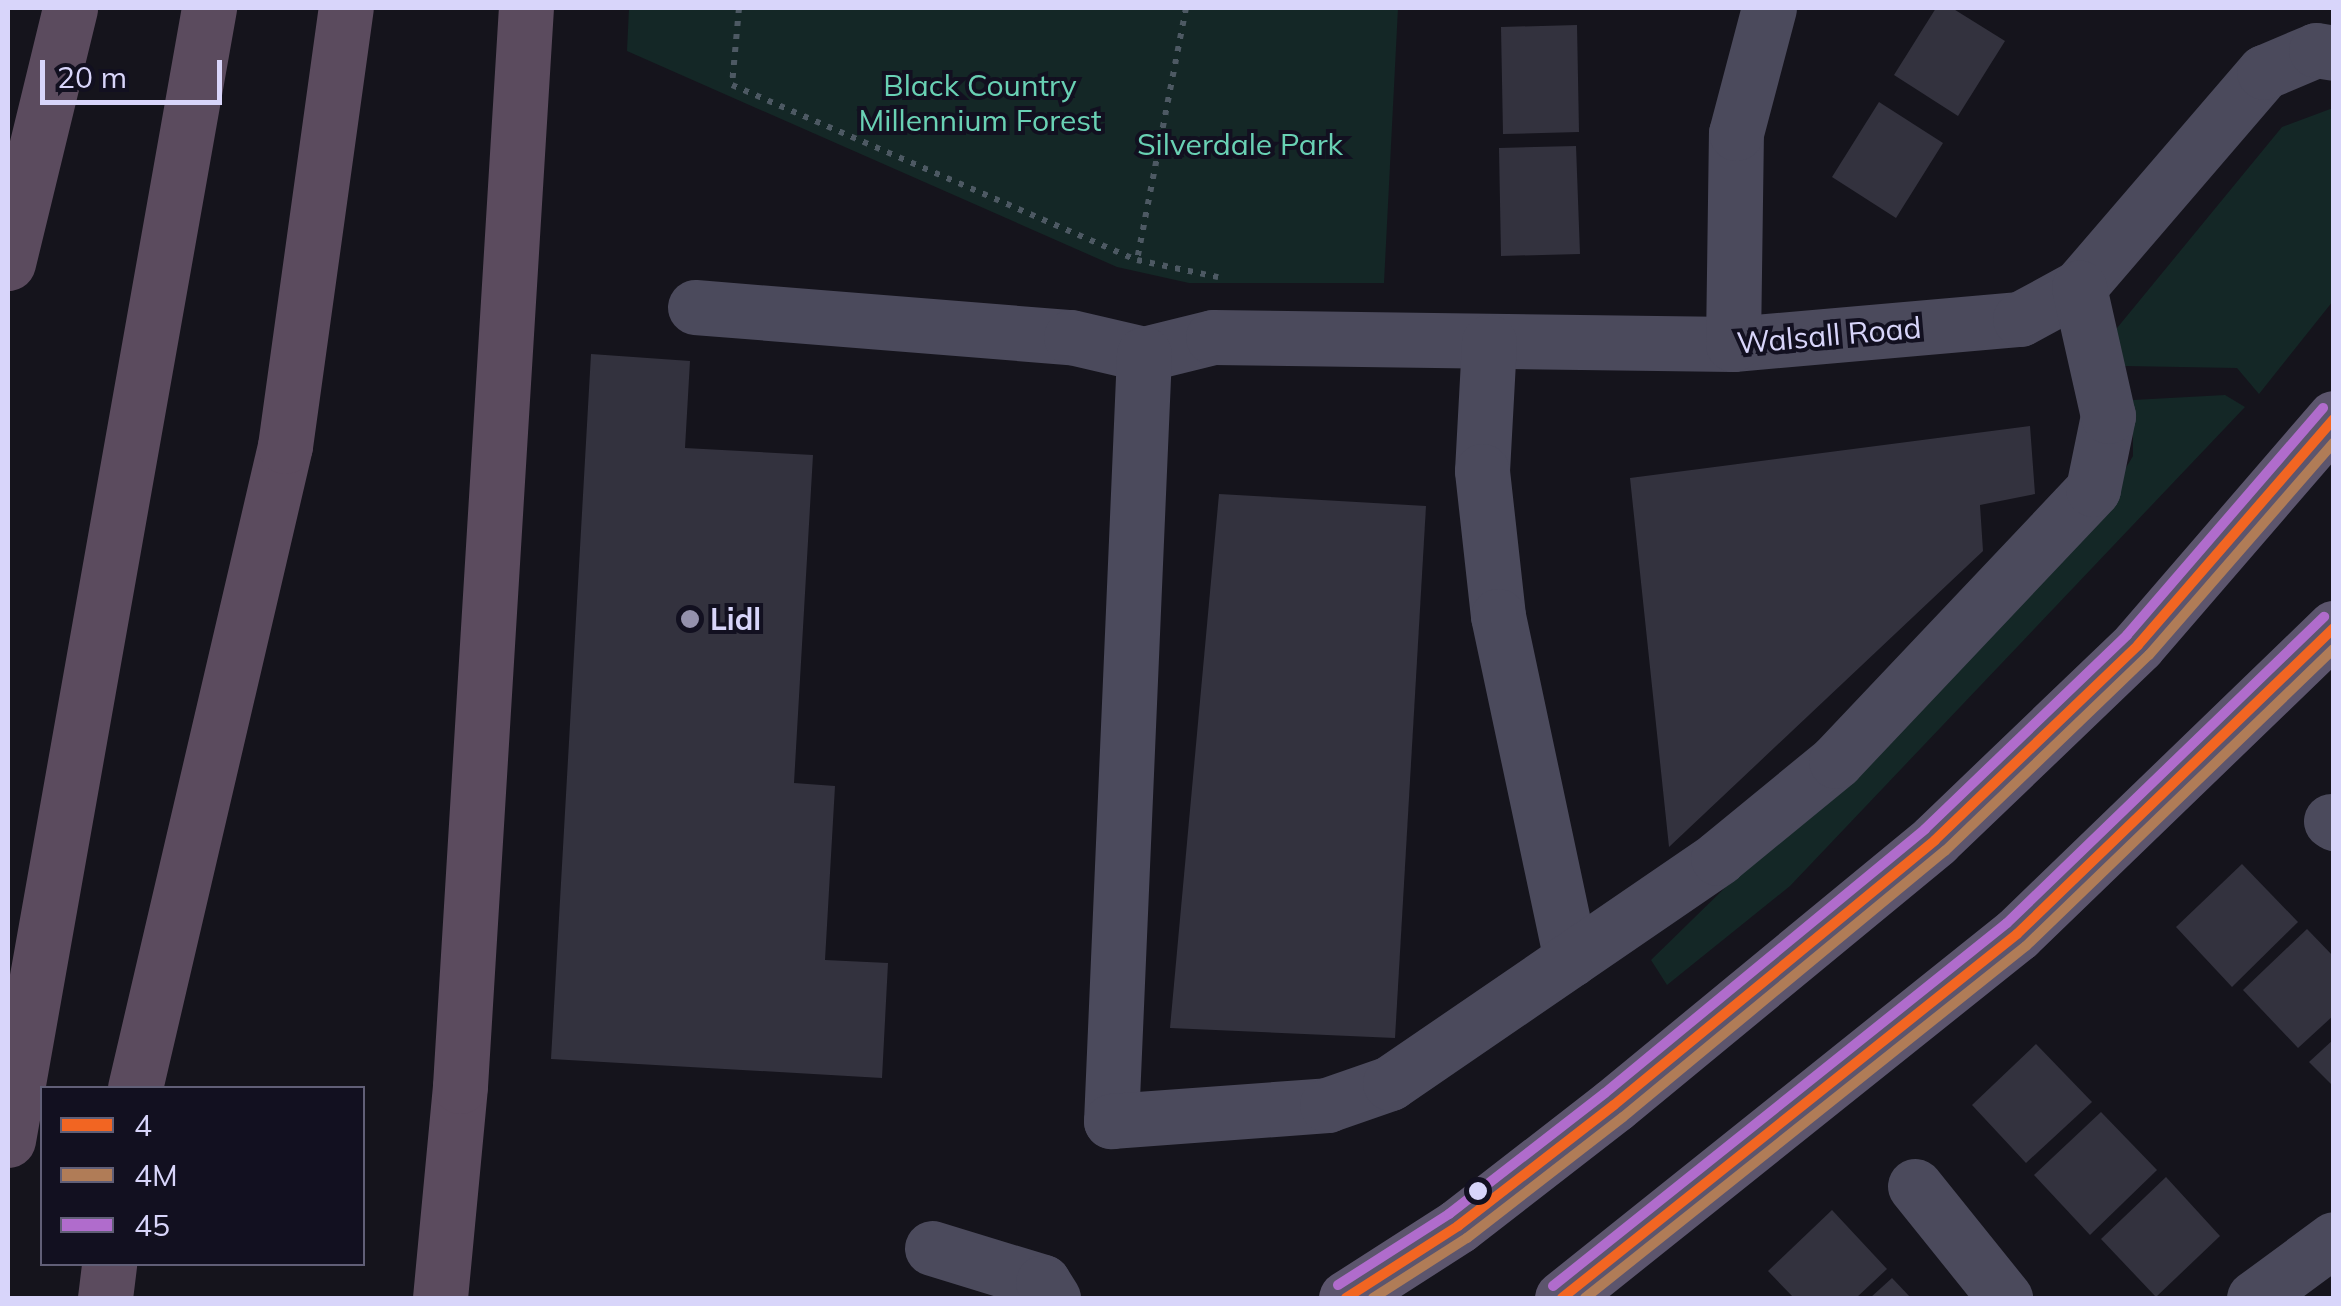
<!DOCTYPE html>
<html>
<head>
<meta charset="utf-8">
<style>
	body { margin:0 }
	#map { position:relative; width:2341px; height:1306px; overflow:hidden; background:#15141c; font-family:Mulish,sans-serif }
	div>[style] { position:absolute }
	.green>* { inset:0; background:#142726 }
	.building>* { inset:0; background:#33323e }
	.path>* { height:6px; margin-top:-3px; transform-origin:0; background:repeating-linear-gradient(90deg,#4d5963 0 5px,transparent 0 13px) }
	.minor>* { height:55px; margin:-27.5px; padding:0 27.5px; transform-origin:27.5px; border-radius:27.5px; background:#4b4a5c }
	.major>* { height:55px; margin:-27.5px; padding:0 27.5px; transform-origin:27.5px; border-radius:27.5px; background:#5c556d }
	.highway>* { height:55px; margin:-27.5px; padding:0 27.5px; transform-origin:27.5px; border-radius:27.5px; background:#5b4b5e }
	.bus-1>* { height:10px; margin:-5px; padding:0 5px; transform-origin:5px; border-radius:5px; background:#f26522 }
	.bus-2>* { height:10px; margin:-5px; padding:0 5px; transform-origin:5px; border-radius:5px; background:#b07c57 }
	.bus-3>* { height:10px; margin:-5px; padding:0 5px; transform-origin:5px; border-radius:5px; background:#b06ccc }
	.dots>* { width:28px; height:28px; translate:-50% -50%; box-sizing:border-box; border:5px solid #121020; border-radius:50% }
	span { translate:-50% -50%; white-space:nowrap; text-align:center; line-height:1.15; -webkit-text-stroke:8px #121020; paint-order:stroke }
	.park-label { font-size:30px; color:#69d1b4 }
	.street-label { font-size:30px; color:#d8d5fa }
	.poi-label { font-size:30px; color:#d8d5fa; font-weight:700 }
	.left { translate:0 -50%; text-align:left }
	.frame { position:absolute; inset:0; border:10px solid #d8d5fa; pointer-events:none }
	.legend { position:absolute; left:40px; top:1086px; width:325px; height:180px; box-sizing:border-box; background:#121020; border:2px solid #615f77; margin:0; padding:12px 18px; list-style:none; font-size:30px; color:#d8d5fa }
	.legend li { display:flex; align-items:center; gap:20px; height:50px }
	.legend b { width:50px; border:2px solid #615f77 }
	.scale { position:absolute; left:40px; top:60px; width:182px; height:45px; box-sizing:border-box; border:5px solid #d8d5fa; border-top:0; padding-left:12px; font-size:30px; line-height:35px; white-space:nowrap; color:#d8d5fa; -webkit-text-stroke:8px #121020; paint-order:stroke }
</style>
</head>
<body>
<div id="map">
	<div class="green">
		<i style="clip-path:polygon(629px 8px,1398px 8px,1384px 283px,1189px 283px,1117px 267px,627px 51px)"></i>
		<i style="clip-path:polygon(2333px 108px,2333px 301px,2259px 394px,2237px 368px,2125px 366px,2111px 355px,2108px 339px,2282px 127px)"></i>
		<i style="clip-path:polygon(2225px 395px,2245px 407px,1790px 886px,1667px 985px,1651px 960px,2085px 536px,2133px 456px,2133px 400px)"></i>
	</div>
	<div class="building">
		<i style="clip-path:polygon(1936px 8px,1952px 8px,2005px 41px,1958px 116px,1894px 75px)"></i>
		<i style="clip-path:polygon(1577px 25px,1579px 132px,1503px 134px,1501px 27px)"></i>
		<i style="clip-path:polygon(1879px 102px,1943px 143px,1896px 218px,1832px 177px)"></i>
		<i style="clip-path:polygon(1576px 146px,1580px 254px,1501px 256px,1499px 148px)"></i>
		<i style="clip-path:polygon(591px 354px,690px 361px,685px 448px,813px 455px,794px 783px,835px 786px,825px 960px,888px 963px,882px 1078px,551px 1059px)"></i>
		<i style="clip-path:polygon(2030px 426px,2035px 494px,1980px 505px,1983px 551px,1669px 847px,1630px 478px)"></i>
		<i style="clip-path:polygon(1219px 494px,1426px 506px,1395px 1038px,1170px 1028px)"></i>
		<i style="clip-path:polygon(2242px 864px,2298px 922px,2232px 987px,2176px 927px)"></i>
		<i style="clip-path:polygon(2307px 929px,2334px 957px,2334px 1015px,2298px 1048px,2243px 990px)"></i>
		<i style="clip-path:polygon(2334px 1039px,2334px 1087px,2309px 1062px)"></i>
		<i style="clip-path:polygon(2036px 1044px,2092px 1102px,2026px 1163px,1972px 1105px)"></i>
		<i style="clip-path:polygon(2101px 1112px,2157px 1170px,2090px 1235px,2034px 1175px)"></i>
		<i style="clip-path:polygon(2166px 1177px,2220px 1236px,2156px 1297px,2101px 1239px)"></i>
		<i style="clip-path:polygon(1832px 1210px,1887px 1269px,1856px 1298px,1794px 1298px,1768px 1271px)"></i>
		<i style="clip-path:polygon(1892px 1278px,1911px 1298px,1870px 1298px)"></i>
	</div>
	<div class="path">
		<i style="left:739px;top:8px;width:77px;rotate:95.2deg"></i>
		<i style="left:732px;top:85px;width:441px;rotate:23.4deg"></i>
		<i style="left:1186px;top:8px;width:257px;rotate:101deg"></i>
		<i style="left:1137px;top:260px;width:83px;rotate:11.9deg"></i>
	</div>
	<div class="minor">
		<i style="left:695px;top:307px;width:377px;rotate:4.6deg"></i>
		<i style="left:1071px;top:337px;width:75px;rotate:13.1deg"></i>
		<i style="left:1144px;top:354px;width:71px;rotate:-13.8deg"></i>
		<i style="left:1213px;top:337px;width:520px;rotate:0.77deg"></i>
		<i style="left:1733px;top:344px;width:288px;rotate:-5deg"></i>
		<i style="left:2020px;top:319px;width:67px;rotate:-28.5deg"></i>
		<i style="left:2079px;top:287px;width:284px;rotate:-49.3deg"></i>
		<i style="left:2264px;top:72px;width:56px;rotate:-22.9deg"></i>
		<i style="left:2316px;top:50px;width:18px;rotate:9deg"></i>
		<i style="left:1489px;top:342px;width:129px;rotate:93.1deg"></i>
		<i style="left:1482px;top:471px;width:146px;rotate:83.7deg"></i>
		<i style="left:1498px;top:616px;width:351px;rotate:78deg"></i>
		<i style="left:1733px;top:344px;width:211px;rotate:-89.2deg"></i>
		<i style="left:1736px;top:133px;width:129px;rotate:-75.2deg"></i>
		<i style="left:1144px;top:354px;width:768px;rotate:92.46deg"></i>
		<i style="left:1111px;top:1121px;width:217px;rotate:-4.2deg"></i>
		<i style="left:1327px;top:1105px;width:67px;rotate:-19.2deg"></i>
		<i style="left:1390px;top:1083px;width:398px;rotate:-34.4deg"></i>
		<i style="left:1718px;top:858px;width:153px;rotate:-39.4deg"></i>
		<i style="left:1836px;top:761px;width:374px;rotate:-46.6deg"></i>
		<i style="left:2093px;top:489px;width:75px;rotate:-78.4deg"></i>
		<i style="left:2108px;top:416px;width:132px;rotate:-102.7deg"></i>
		<i style="left:2331px;top:821px;width:4px;rotate:34deg"></i>
		<i style="left:1915px;top:1186px;width:144px;rotate:51.2deg"></i>
		<i style="left:932px;top:1248px;width:116px;rotate:17deg"></i>
		<i style="left:1043px;top:1282px;width:19px;rotate:58deg"></i>
		<i style="left:2254px;top:1298px;width:99px;rotate:-36.4deg"></i>
	</div>
	<div class="major">
		<i style="left:1346px;top:1298px;width:133px;rotate:-32.7deg"></i>
		<i style="left:1458px;top:1226px;width:197px;rotate:-37.8deg"></i>
		<i style="left:1614px;top:1105px;width:416px;rotate:-39.5deg"></i>
		<i style="left:1935px;top:840px;width:281px;rotate:-43.8deg"></i>
		<i style="left:2138px;top:645px;width:300px;rotate:-49.2deg"></i>
		<i style="left:1562px;top:1298px;width:583px;rotate:-38.66deg"></i>
		<i style="left:2017px;top:934px;width:441px;rotate:-44deg"></i>
	</div>
	<div class="highway">
		<i style="left:8px;top:263px;width:262px;rotate:-76.3deg"></i>
		<i style="left:135px;top:1088px;width:659px;rotate:-76.85deg"></i>
		<i style="left:285px;top:446px;width:442px;rotate:-82.1deg"></i>
		<i style="left:8px;top:1140px;width:1150px;rotate:-79.93deg"></i>
		<i style="left:105px;top:1298px;width:34px;rotate:-83deg"></i>
		<i style="left:440px;top:1298px;width:213px;rotate:-84.6deg"></i>
		<i style="left:460px;top:1086px;width:1080px;rotate:-86.5deg"></i>
	</div>
	<div class="bus-1">
		<i style="left:1346px;top:1298px;width:133px;rotate:-32.7deg"></i>
		<i style="left:1458px;top:1226px;width:197px;rotate:-37.8deg"></i>
		<i style="left:1614px;top:1105px;width:416px;rotate:-39.5deg"></i>
		<i style="left:1935px;top:840px;width:281px;rotate:-43.8deg"></i>
		<i style="left:2138px;top:645px;width:299px;rotate:-49.1deg"></i>
		<i style="left:1562px;top:1298px;width:583px;rotate:-38.66deg"></i>
		<i style="left:2017px;top:934px;width:441px;rotate:-44deg"></i>
	</div>
	<div class="bus-2">
		<i style="left:1373px;top:1298px;width:112px;rotate:-32.6deg"></i>
		<i style="left:1467px;top:1238px;width:197px;rotate:-37.8deg"></i>
		<i style="left:1623px;top:1117px;width:418px;rotate:-39.6deg"></i>
		<i style="left:1945px;top:851px;width:283px;rotate:-43.9deg"></i>
		<i style="left:2149px;top:655px;width:282px;rotate:-49deg"></i>
		<i style="left:1585px;top:1298px;width:564px;rotate:-38.6deg"></i>
		<i style="left:2026px;top:946px;width:428px;rotate:-44deg"></i>
	</div>
	<div class="bus-3">
		<i style="left:1338px;top:1285px;width:132px;rotate:-32.6deg"></i>
		<i style="left:1449px;top:1214px;width:197px;rotate:-37.8deg"></i>
		<i style="left:1605px;top:1093px;width:415px;rotate:-39.5deg"></i>
		<i style="left:1925px;top:829px;width:280px;rotate:-43.8deg"></i>
		<i style="left:2127px;top:635px;width:300px;rotate:-49.2deg"></i>
		<i style="left:1553px;top:1286px;width:581px;rotate:-38.64deg"></i>
		<i style="left:2007px;top:923px;width:441px;rotate:-44deg"></i>
	</div>
	<div class="dots">
		<i style="left:690px;top:619px;background:#9491ac"></i>
		<i style="left:1478px;top:1191px;background:#d8d5fa"></i>
	</div>
	<div class="park-label">
		<span style="left:980px;top:102px">Black Country<br>Millennium Forest</span>
		<span style="left:1240px;top:144px">Silverdale Park</span>
	</div>
	<div class="street-label">
		<span style="left:1829px;top:335px;rotate:-5deg">Walsall Road</span>
	</div>
	<div class="poi-label">
		<span class="left" style="left:710px;top:619px">Lidl</span>
	</div>
	<div class="frame"></div>
	<ul class="legend">
	<li><b style="height:12px;background:#f26522"></b>4</li>
	<li><b style="height:12px;background:#b07c57"></b>4M</li>
	<li><b style="height:12px;background:#b06ccc"></b>45</li>
	</ul>
	<div class="scale">20 m</div>
</div>
</body>
</html>
